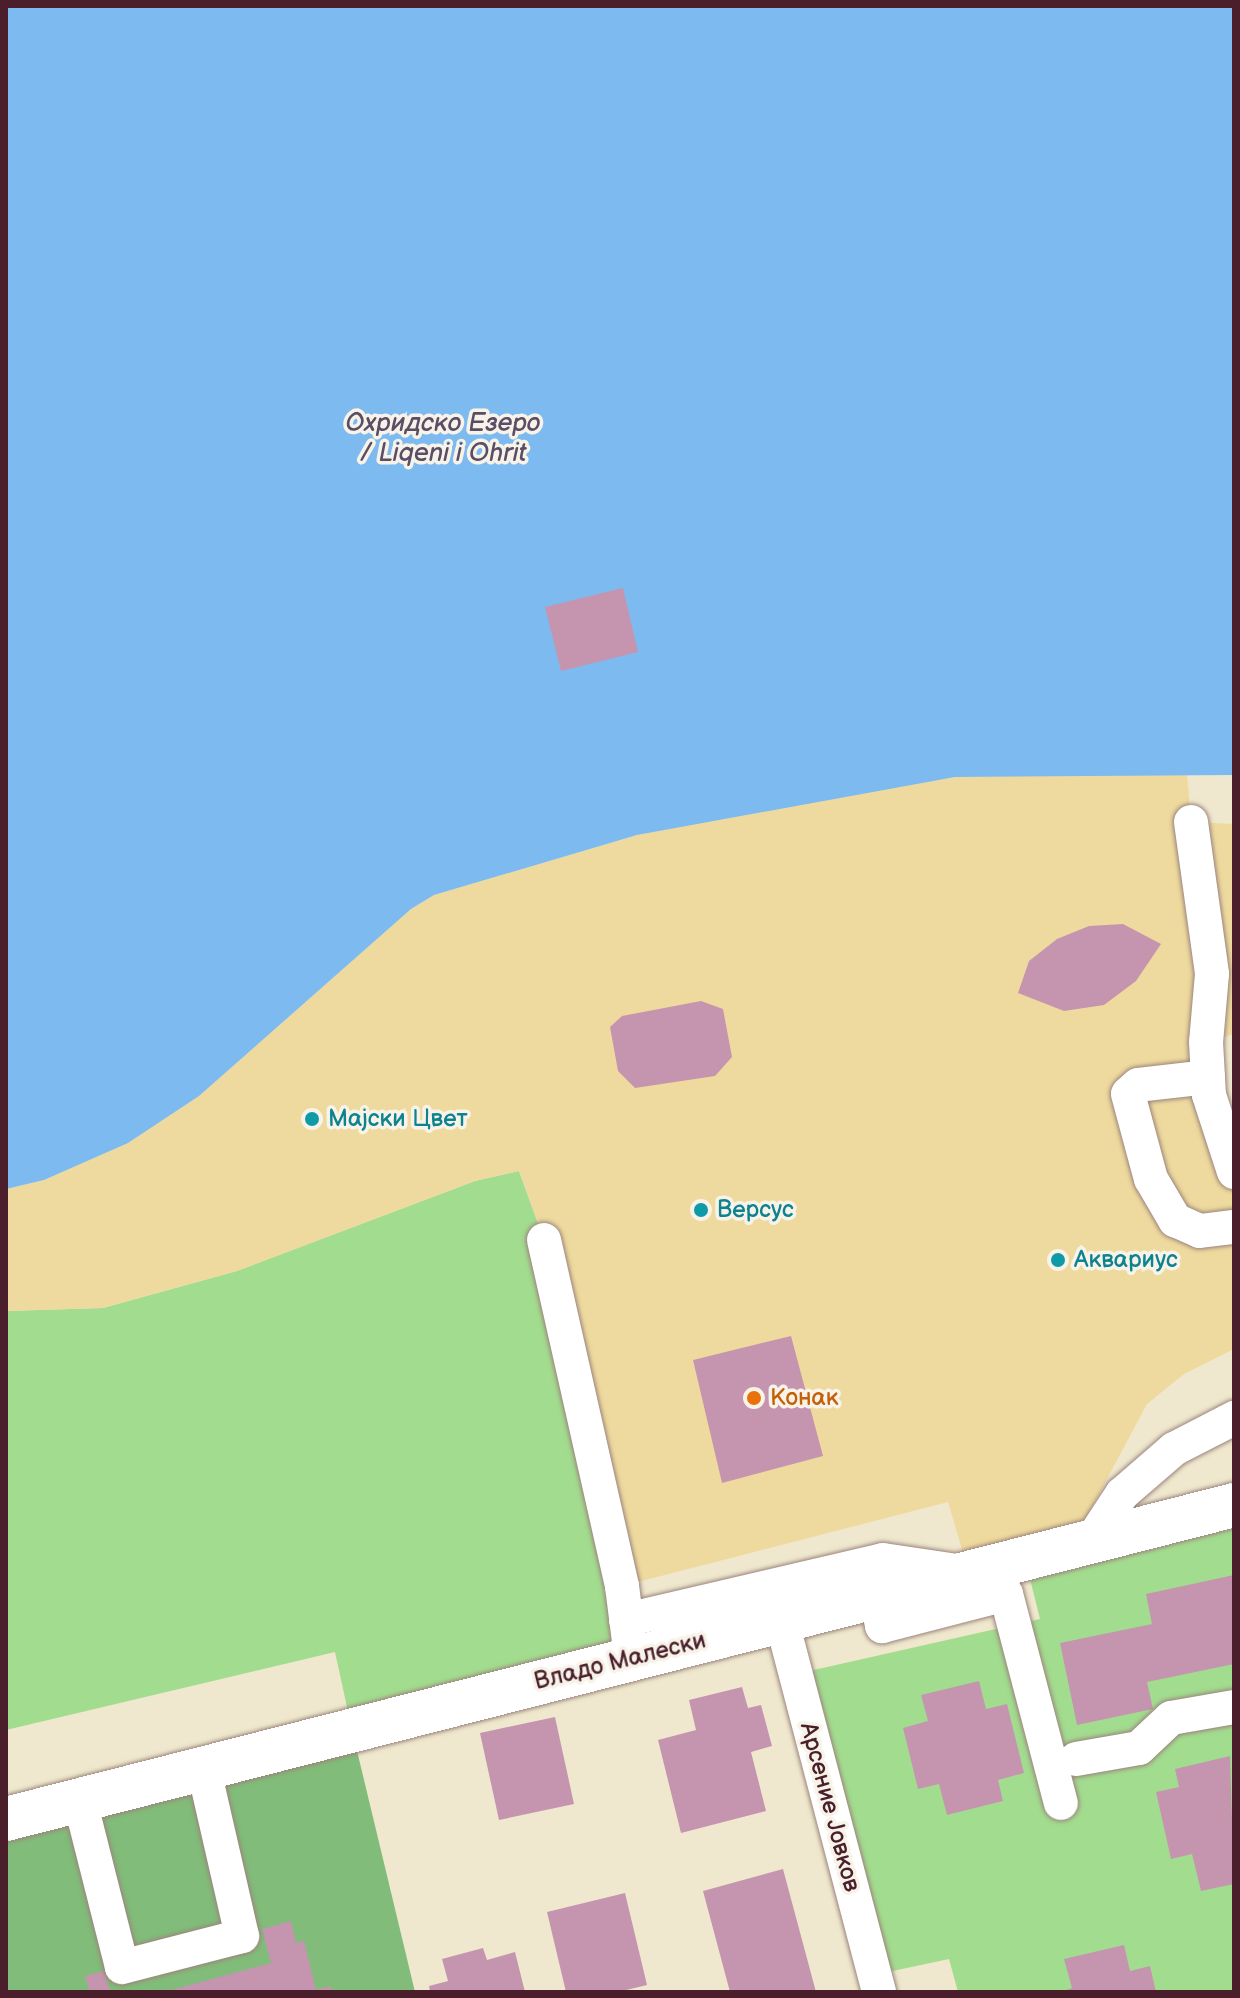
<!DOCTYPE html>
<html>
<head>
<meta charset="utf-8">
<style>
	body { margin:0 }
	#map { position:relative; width:1240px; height:1998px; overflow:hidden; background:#efe8ce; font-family:"Balsamiq Sans",sans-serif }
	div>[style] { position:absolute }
	.green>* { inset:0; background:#a2dc8f }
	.forest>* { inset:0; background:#81bc7a }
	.sand>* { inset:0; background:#eeda9e }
	.water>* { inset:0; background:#7cbaef }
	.building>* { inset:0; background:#c595b0 }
	.roads { filter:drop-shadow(0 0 2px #9c847c) drop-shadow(0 0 2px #9c847c) }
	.minor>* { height:34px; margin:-17px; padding:0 17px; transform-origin:17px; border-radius:17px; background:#fff }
	.major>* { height:44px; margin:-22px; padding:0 22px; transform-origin:22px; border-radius:22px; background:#fff }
	.dots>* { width:22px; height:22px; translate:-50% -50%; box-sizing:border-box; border:4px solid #f7f3e8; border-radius:50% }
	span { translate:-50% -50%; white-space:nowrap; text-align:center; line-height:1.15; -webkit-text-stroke:7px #f7f3e8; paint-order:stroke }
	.culture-label { font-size:24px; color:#0d838f }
	.left { translate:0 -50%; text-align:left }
	.food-label { font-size:24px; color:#c56008 }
	.street-label { font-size:24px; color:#4a1f2b }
	.water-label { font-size:26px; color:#594e66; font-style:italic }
	.frame { position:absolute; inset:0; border:8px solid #4a1f2b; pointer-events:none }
</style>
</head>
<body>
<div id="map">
	<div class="green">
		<i style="clip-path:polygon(519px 1171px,544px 1240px,622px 1586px,604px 1590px,631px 1657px,352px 1730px,335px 1652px,6px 1730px,6px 1311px,103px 1308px,237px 1271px,475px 1181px)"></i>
		<i style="clip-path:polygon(1234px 1505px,1234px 1992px,958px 1992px,949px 1959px,874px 1975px,796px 1674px,1040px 1619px,1025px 1559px)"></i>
	</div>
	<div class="forest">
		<i style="clip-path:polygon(352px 1730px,415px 1992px,6px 1992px,6px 1819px)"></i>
	</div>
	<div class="sand">
		<i style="clip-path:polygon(1187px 772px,1191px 822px,1234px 824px,1234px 1034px,1207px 1042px,1234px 1172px,1234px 1349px,1184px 1374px,1147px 1404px,1069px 1550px,969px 1573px,948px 1502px,622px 1586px,544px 1240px,519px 1171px,475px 1181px,237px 1271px,102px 1308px,6px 1311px,6px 1189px,44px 1180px,128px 1143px,199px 1096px,411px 909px,434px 895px,637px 835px,819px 798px,956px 777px)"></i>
	</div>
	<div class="water">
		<i style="clip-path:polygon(6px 6px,1234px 6px,1234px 775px,955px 777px,637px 835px,434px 895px,411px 909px,199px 1096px,128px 1143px,44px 1180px,6px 1189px)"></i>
	</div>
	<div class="building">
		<i style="clip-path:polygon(623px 588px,638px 652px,561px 671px,545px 607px)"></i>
		<i style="clip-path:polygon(1123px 924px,1161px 944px,1136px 981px,1104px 1005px,1064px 1011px,1018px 993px,1029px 961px,1057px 939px,1089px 926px)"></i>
		<i style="clip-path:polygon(701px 1001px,723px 1009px,732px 1057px,715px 1076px,635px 1088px,618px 1071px,610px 1027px,622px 1016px)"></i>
		<i style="clip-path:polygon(791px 1336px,823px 1456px,722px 1483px,693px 1360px)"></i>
		<i style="clip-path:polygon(1234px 1575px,1234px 1664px,1147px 1682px,1153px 1709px,1077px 1725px,1060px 1643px,1152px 1624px,1146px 1594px)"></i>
		<i style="clip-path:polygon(979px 1681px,986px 1709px,1007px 1704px,1024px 1773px,998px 1780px,1003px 1801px,947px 1815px,939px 1784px,918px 1789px,903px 1728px,928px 1721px,921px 1695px)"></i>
		<i style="clip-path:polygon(742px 1687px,748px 1708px,761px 1705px,772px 1746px,751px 1752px,766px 1811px,681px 1833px,658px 1740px,696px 1730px,689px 1700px)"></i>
		<i style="clip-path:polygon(555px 1717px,574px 1804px,499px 1820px,480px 1733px)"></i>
		<i style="clip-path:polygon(1230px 1756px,1234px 1884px,1201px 1891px,1192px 1854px,1171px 1859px,1156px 1792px,1179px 1787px,1175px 1769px)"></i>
		<i style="clip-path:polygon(783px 1869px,816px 1992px,730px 1992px,703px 1891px)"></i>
		<i style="clip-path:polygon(625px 1893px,647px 1985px,618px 1992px,566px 1992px,547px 1912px)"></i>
		<i style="clip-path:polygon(291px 1921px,296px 1943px,304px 1941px,316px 1990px,330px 1986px,332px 1992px,164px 1992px,271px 1963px,262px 1929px)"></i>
		<i style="clip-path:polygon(1124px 1945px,1130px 1971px,1150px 1966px,1156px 1992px,1061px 1992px,1072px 1988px,1064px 1959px)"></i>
		<i style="clip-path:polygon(483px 1948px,487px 1960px,515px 1952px,525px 1992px,430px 1992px,429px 1986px,448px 1981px,442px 1959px)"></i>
		<i style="clip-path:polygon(104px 1971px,110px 1992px,90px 1992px,85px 1976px)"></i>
	</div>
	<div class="roads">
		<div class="minor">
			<i style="left:1191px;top:822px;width:153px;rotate:82.1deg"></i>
			<i style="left:1212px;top:974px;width:68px;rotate:95deg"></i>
			<i style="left:1206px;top:1042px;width:53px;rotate:86.8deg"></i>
			<i style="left:1209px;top:1095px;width:81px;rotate:72deg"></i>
			<i style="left:1208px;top:1077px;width:70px;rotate:173.5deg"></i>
			<i style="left:1138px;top:1085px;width:13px;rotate:138deg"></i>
			<i style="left:1128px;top:1094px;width:88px;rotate:74.9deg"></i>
			<i style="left:1151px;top:1179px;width:48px;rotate:59.7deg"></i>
			<i style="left:1175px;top:1220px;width:27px;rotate:24deg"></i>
			<i style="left:1200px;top:1231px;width:34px;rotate:-7deg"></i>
			<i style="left:544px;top:1240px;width:355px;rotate:77.3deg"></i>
			<i style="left:622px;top:1586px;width:72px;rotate:82.8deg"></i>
			<i style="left:1089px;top:1544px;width:60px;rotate:-56.6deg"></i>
			<i style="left:1122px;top:1494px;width:69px;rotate:-40.9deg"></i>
			<i style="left:1174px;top:1449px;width:68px;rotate:-27.3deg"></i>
			<i style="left:876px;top:1599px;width:28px;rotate:77deg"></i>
			<i style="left:882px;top:1626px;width:128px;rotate:-14.5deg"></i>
			<i style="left:1006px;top:1594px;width:216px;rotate:75.3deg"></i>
			<i style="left:626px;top:1620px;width:264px;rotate:-13.1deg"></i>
			<i style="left:883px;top:1560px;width:75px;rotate:8.5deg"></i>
			<i style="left:782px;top:1622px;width:383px;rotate:75.3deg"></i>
			<i style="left:1076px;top:1759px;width:64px;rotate:-9.9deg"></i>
			<i style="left:1139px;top:1748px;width:44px;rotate:-43.2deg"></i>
			<i style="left:1171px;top:1718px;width:64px;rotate:-9.9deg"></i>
			<i style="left:80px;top:1801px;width:171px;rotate:75.8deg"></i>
			<i style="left:122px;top:1967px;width:124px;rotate:-14.5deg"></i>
			<i style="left:242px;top:1936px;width:170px;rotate:-102.9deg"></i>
		</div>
		<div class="major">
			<i style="left:6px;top:1819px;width:1268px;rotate:-14.34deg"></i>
		</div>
	</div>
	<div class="dots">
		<i style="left:312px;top:1119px;background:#0f9aa8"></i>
		<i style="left:701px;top:1210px;background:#0f9aa8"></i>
		<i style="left:1058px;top:1260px;background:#0f9aa8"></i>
		<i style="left:754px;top:1398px;background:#e8710a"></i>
	</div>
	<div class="culture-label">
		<span class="left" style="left:328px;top:1119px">Мајски Цвет</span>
		<span class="left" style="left:717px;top:1210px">Версус</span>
		<span class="left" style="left:1074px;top:1260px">Аквариус</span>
	</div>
	<div class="food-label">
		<span class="left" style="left:770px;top:1398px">Конак</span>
	</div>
	<div class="street-label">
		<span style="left:620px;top:1661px;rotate:-14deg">Владо Малески</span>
		<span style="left:830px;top:1807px;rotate:75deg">Арсение Јовков</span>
	</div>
	<div class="water-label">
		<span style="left:443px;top:439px">Охридско Езеро<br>/ Liqeni i Ohrit</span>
	</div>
	<div class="frame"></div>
</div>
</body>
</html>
